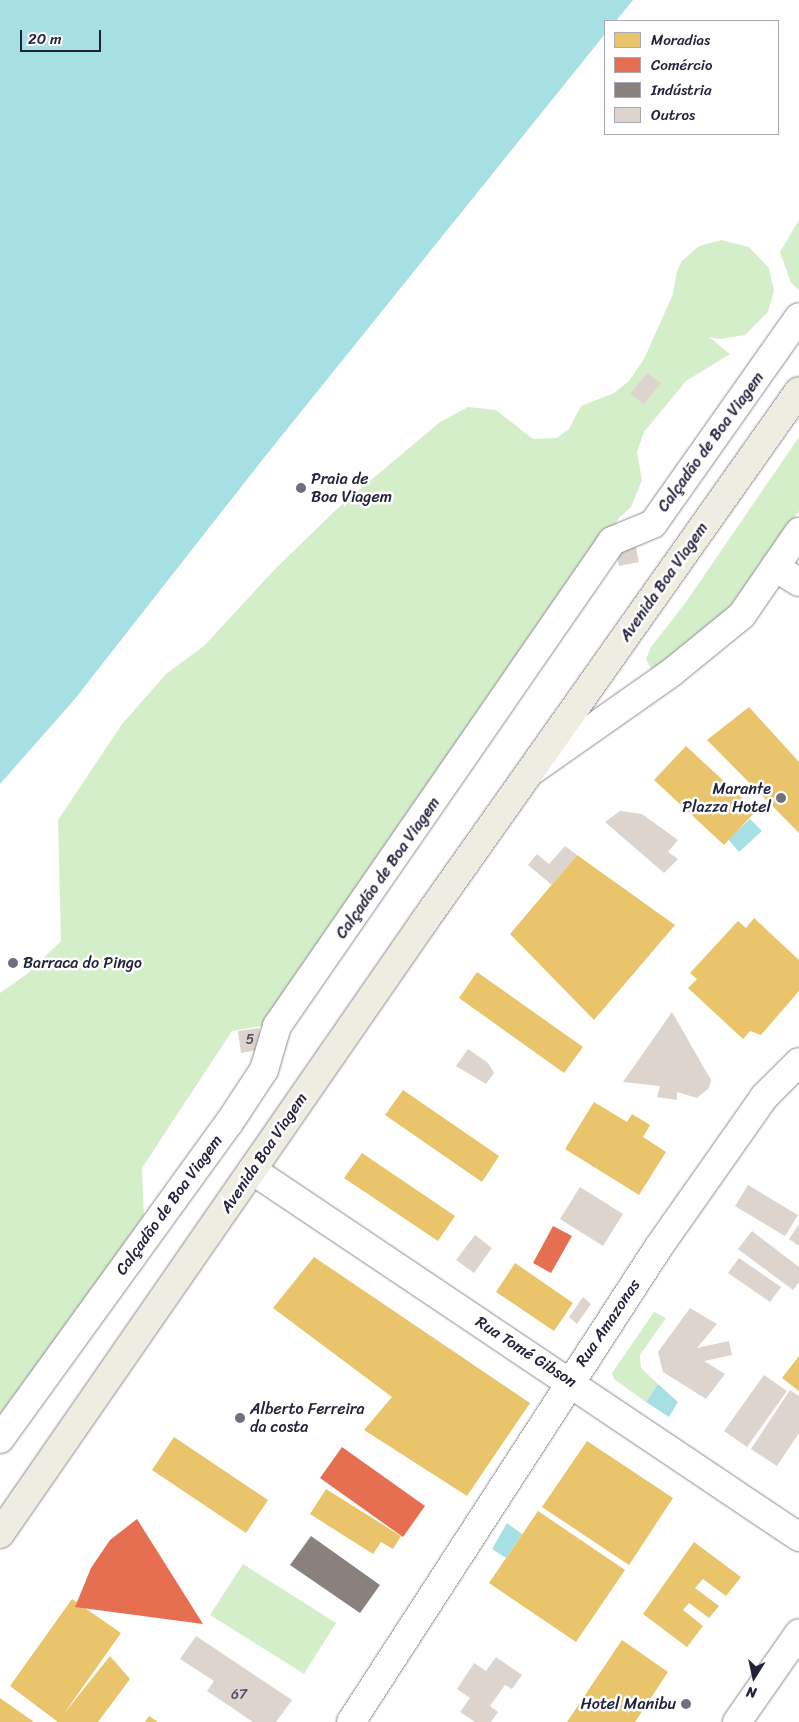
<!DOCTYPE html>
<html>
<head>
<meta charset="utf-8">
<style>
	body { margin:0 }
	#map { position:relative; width:799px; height:1722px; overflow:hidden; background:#fff; font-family:Sriracha,sans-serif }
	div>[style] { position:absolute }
	.green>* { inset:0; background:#d5eeca }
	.water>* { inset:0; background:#a7e0e4 }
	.homes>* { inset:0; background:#e9c46a }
	.shops>* { inset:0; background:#e76f51 }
	.industry>* { inset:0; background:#8a817c }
	.building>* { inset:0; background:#ddd4ce }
	.roads { filter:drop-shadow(0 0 1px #8a8a8f) drop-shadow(0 0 1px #8a8a8f) }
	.street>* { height:28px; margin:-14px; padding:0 14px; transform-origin:14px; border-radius:14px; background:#fff }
	.secondary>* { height:28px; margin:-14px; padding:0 14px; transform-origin:14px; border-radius:14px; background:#fff }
	.primary>* { height:28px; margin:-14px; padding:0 14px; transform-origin:14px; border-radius:14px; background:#efede1 }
	.dots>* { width:14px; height:14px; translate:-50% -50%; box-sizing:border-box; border:2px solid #fff; border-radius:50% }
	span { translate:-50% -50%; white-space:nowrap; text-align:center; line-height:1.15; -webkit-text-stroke:5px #fff; paint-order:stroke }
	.number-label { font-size:14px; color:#514e60 }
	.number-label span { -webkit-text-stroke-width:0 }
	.street-label { font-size:16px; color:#22223b }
	.poi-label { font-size:16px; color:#22223b }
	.left { translate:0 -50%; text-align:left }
	.right { translate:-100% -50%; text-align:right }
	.legend { position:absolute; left:604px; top:20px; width:175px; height:115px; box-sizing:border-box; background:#fff; border:1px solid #a7a7b1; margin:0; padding:6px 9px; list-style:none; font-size:15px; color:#22223b }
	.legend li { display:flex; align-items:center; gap:10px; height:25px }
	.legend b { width:25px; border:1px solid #a7a7b1 }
	.north { position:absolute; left:729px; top:1652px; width:50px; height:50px; -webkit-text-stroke:4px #fff; paint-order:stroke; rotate:190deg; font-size:14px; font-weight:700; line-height:20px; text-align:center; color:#22223b }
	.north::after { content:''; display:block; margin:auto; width:18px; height:22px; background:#22223b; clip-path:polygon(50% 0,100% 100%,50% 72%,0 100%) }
	.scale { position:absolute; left:20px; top:30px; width:81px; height:22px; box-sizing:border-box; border:2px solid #22223b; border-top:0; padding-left:6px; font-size:15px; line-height:18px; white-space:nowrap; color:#22223b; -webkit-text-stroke:4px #fff; paint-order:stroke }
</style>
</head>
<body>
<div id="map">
	<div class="green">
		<i style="clip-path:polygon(799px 220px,799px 290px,791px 283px,780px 252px)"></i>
		<i style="clip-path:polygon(721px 240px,749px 247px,769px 268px,774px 291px,768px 312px,745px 335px,720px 339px,709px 337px,730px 354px,686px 381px,644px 432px,637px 452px,642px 480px,631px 507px,620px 517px,557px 606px,267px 1025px,232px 1031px,142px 1168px,144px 1218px,0 1415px,0 993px,27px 974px,61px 941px,58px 820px,122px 724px,166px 674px,204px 646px,276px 568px,339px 507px,440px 422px,468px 407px,496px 410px,533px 439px,557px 438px,569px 429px,581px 406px,614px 393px,629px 381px,644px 359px,673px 294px,677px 271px,682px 261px,699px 246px)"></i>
		<i style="clip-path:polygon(799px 437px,799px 511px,722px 617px,654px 669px,651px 668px,646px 659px,651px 647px,686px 602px)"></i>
		<i style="clip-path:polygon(654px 1312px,666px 1318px,640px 1355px,641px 1368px,658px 1384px,646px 1402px,614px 1379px,612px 1373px)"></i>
		<i style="clip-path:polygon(243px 1564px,336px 1623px,304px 1674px,210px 1615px)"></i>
	</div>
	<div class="water">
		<i style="clip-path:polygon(0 0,633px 0,616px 21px,605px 21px,605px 34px,263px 459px,74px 700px,0 784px)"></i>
		<i style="clip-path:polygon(750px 819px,762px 831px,739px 852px,728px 839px)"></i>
		<i style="clip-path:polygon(658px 1384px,678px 1402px,669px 1417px,646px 1402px)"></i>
		<i style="clip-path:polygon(507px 1523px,522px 1534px,506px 1558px,492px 1549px)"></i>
	</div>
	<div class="homes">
		<i style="clip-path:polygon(749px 707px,799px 762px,799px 833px,707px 740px)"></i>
		<i style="clip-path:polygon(686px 746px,756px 811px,724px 845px,654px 780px)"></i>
		<i style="clip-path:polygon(577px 855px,675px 925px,594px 1020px,510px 934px)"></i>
		<i style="clip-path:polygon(754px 918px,799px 960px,799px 991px,761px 1035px,750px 1031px,743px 1039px,688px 988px,697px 979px,690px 973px,738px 921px,746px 928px)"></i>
		<i style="clip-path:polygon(477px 972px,583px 1047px,564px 1073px,459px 998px)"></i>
		<i style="clip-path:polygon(403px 1090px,499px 1156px,482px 1182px,385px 1115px)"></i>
		<i style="clip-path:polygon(594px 1102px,627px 1122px,632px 1114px,650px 1125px,643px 1137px,666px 1152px,639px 1195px,565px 1149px)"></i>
		<i style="clip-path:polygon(362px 1153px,455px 1216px,438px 1241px,344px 1178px)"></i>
		<i style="clip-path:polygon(314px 1257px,530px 1403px,467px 1496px,364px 1430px,392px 1397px,273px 1308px)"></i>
		<i style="clip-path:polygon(515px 1263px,573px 1303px,554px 1331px,496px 1292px)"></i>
		<i style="clip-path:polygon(799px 1356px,799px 1391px,782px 1378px)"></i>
		<i style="clip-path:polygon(174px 1437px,268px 1500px,246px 1533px,152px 1470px)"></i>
		<i style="clip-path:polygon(587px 1441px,673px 1498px,629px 1565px,542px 1507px)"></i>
		<i style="clip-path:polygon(326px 1489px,401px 1536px,393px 1549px,381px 1542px,373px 1554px,310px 1514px)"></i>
		<i style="clip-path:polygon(538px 1511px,625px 1570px,576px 1642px,489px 1583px)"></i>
		<i style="clip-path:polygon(694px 1542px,741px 1577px,726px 1596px,703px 1579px,695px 1588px,719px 1606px,709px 1618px,689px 1603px,683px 1610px,703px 1626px,687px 1647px,643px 1614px)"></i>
		<i style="clip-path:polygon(72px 1599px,121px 1633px,63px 1715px,110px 1656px,130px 1679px,98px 1722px,58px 1722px,10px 1686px)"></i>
		<i style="clip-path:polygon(622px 1640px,668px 1672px,635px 1722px,567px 1722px)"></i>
		<i style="clip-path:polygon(0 1698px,34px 1722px,0 1722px)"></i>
		<i style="clip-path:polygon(149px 1716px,158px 1722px,145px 1722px)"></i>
	</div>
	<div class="shops">
		<i style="clip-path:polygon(553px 1226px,572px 1236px,551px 1273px,533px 1263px)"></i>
		<i style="clip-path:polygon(342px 1447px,425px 1506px,403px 1537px,320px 1478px)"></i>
		<i style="clip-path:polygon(137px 1519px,203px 1624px,75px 1607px,91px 1568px,110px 1540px)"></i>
	</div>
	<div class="industry">
		<i style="clip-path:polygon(311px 1536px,380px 1585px,360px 1613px,290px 1565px)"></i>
	</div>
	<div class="building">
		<i style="clip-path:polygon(647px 373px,661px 383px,644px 404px,630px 394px)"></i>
		<i style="clip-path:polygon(635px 543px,639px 562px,619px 566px,615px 547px)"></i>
		<i style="clip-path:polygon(620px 811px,642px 814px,678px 840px,668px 852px,678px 859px,664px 873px,605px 822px)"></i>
		<i style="clip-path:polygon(565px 846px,577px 855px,552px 885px,528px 865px,537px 854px,549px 864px)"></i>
		<i style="clip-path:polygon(672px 1012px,711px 1080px,709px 1088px,697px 1098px,677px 1092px,677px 1100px,657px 1097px,660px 1086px,623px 1082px)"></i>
		<i style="clip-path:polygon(259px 1028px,263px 1049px,241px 1053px,238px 1031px)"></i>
		<i style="clip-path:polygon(468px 1049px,488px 1063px,494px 1073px,486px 1084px,456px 1066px)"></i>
		<i style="clip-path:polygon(748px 1185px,798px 1215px,785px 1236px,735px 1206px)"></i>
		<i style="clip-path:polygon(580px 1187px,623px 1214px,603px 1246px,560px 1219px)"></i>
		<i style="clip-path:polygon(799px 1224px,799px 1246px,789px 1239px)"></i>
		<i style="clip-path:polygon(752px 1231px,799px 1267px,799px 1282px,793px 1290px,738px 1249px)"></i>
		<i style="clip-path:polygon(475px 1235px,492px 1248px,474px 1273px,456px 1260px)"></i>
		<i style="clip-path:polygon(739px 1258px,781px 1287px,770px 1302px,728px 1273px)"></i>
		<i style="clip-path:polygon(583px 1297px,591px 1304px,577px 1324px,569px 1317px)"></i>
		<i style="clip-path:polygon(690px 1308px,717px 1324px,697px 1348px,729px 1341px,732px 1355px,704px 1361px,725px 1374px,706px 1399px,663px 1372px,658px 1352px)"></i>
		<i style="clip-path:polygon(764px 1375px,787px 1391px,747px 1447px,724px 1431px)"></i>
		<i style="clip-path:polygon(790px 1390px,799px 1396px,799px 1433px,777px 1466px,751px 1449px)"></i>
		<i style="clip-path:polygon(196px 1636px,292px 1700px,276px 1722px,253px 1722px,207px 1691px,214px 1681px,180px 1659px)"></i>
		<i style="clip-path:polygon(496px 1657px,522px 1675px,512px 1689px,505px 1685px,490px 1706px,498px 1712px,491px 1722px,475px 1722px,460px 1712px,470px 1698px,457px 1689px,474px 1663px,486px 1671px)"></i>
	</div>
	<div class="roads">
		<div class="street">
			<i style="left:775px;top:567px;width:28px;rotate:32deg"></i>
			<i style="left:533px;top:770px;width:169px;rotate:-35.1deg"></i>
			<i style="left:671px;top:673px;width:92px;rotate:-39.2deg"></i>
			<i style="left:742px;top:615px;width:101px;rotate:-55.5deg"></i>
			<i style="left:0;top:1439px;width:390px;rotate:-54.1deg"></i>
			<i style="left:229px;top:1123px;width:64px;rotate:-56.6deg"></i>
			<i style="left:264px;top:1070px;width:46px;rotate:-73.5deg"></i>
			<i style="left:277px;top:1026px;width:582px;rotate:-55.35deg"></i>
			<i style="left:608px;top:547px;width:7px;rotate:-56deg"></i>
			<i style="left:612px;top:541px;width:44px;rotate:-22.5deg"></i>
			<i style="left:653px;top:524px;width:253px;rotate:-54.8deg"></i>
			<i style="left:351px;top:1722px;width:565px;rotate:-57.07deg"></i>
			<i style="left:658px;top:1248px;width:184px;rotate:-54.9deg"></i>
			<i style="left:764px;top:1097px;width:49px;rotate:-45deg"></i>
		</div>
		<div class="secondary">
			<i style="left:252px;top:1170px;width:659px;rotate:33.86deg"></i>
			<i style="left:737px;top:1722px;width:108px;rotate:-55.1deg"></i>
		</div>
		<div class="primary">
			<i style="left:0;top:1534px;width:743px;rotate:-55.3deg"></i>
			<i style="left:423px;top:923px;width:651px;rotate:-54.75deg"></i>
		</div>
	</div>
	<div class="dots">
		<i style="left:301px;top:488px;background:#6f6f80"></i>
		<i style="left:781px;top:798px;background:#6f6f80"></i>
		<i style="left:13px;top:963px;background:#6f6f80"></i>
		<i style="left:240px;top:1418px;background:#6f6f80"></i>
		<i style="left:686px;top:1704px;background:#6f6f80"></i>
	</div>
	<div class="number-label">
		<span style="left:250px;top:1040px">5</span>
		<span style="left:239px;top:1695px">67</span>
	</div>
	<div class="street-label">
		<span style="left:711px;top:442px;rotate:-54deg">Calçadão de Boa Viagem</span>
		<span style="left:664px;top:582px;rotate:-55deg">Avenida Boa Viagem</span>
		<span style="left:388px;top:868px;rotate:-55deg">Calçadão de Boa Viagem</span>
		<span style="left:264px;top:1153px;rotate:-56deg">Avenida Boa Viagem</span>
		<span style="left:169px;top:1205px;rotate:-54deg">Calçadão de Boa Viagem</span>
		<span style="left:608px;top:1323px;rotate:-56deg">Rua Amazonas</span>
		<span style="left:526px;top:1352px;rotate:33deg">Rua Tomé Gibson</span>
	</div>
	<div class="poi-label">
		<span class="left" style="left:311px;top:488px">Praia de<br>Boa Viagem</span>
		<span class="right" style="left:771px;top:798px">Marante<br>Plazza Hotel</span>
		<span class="left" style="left:23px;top:963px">Barraca do Pingo</span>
		<span class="left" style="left:250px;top:1418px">Alberto Ferreira<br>da costa</span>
		<span class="right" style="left:676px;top:1704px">Hotel Manibu</span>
	</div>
	<ul class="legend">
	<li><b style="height:14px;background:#e9c46a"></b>Moradias</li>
	<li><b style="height:14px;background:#e76f51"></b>Comércio</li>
	<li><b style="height:14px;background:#8a817c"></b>Indústria</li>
	<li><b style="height:14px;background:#ddd4ce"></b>Outros</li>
	</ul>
	<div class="north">N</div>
	<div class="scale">20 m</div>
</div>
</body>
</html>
